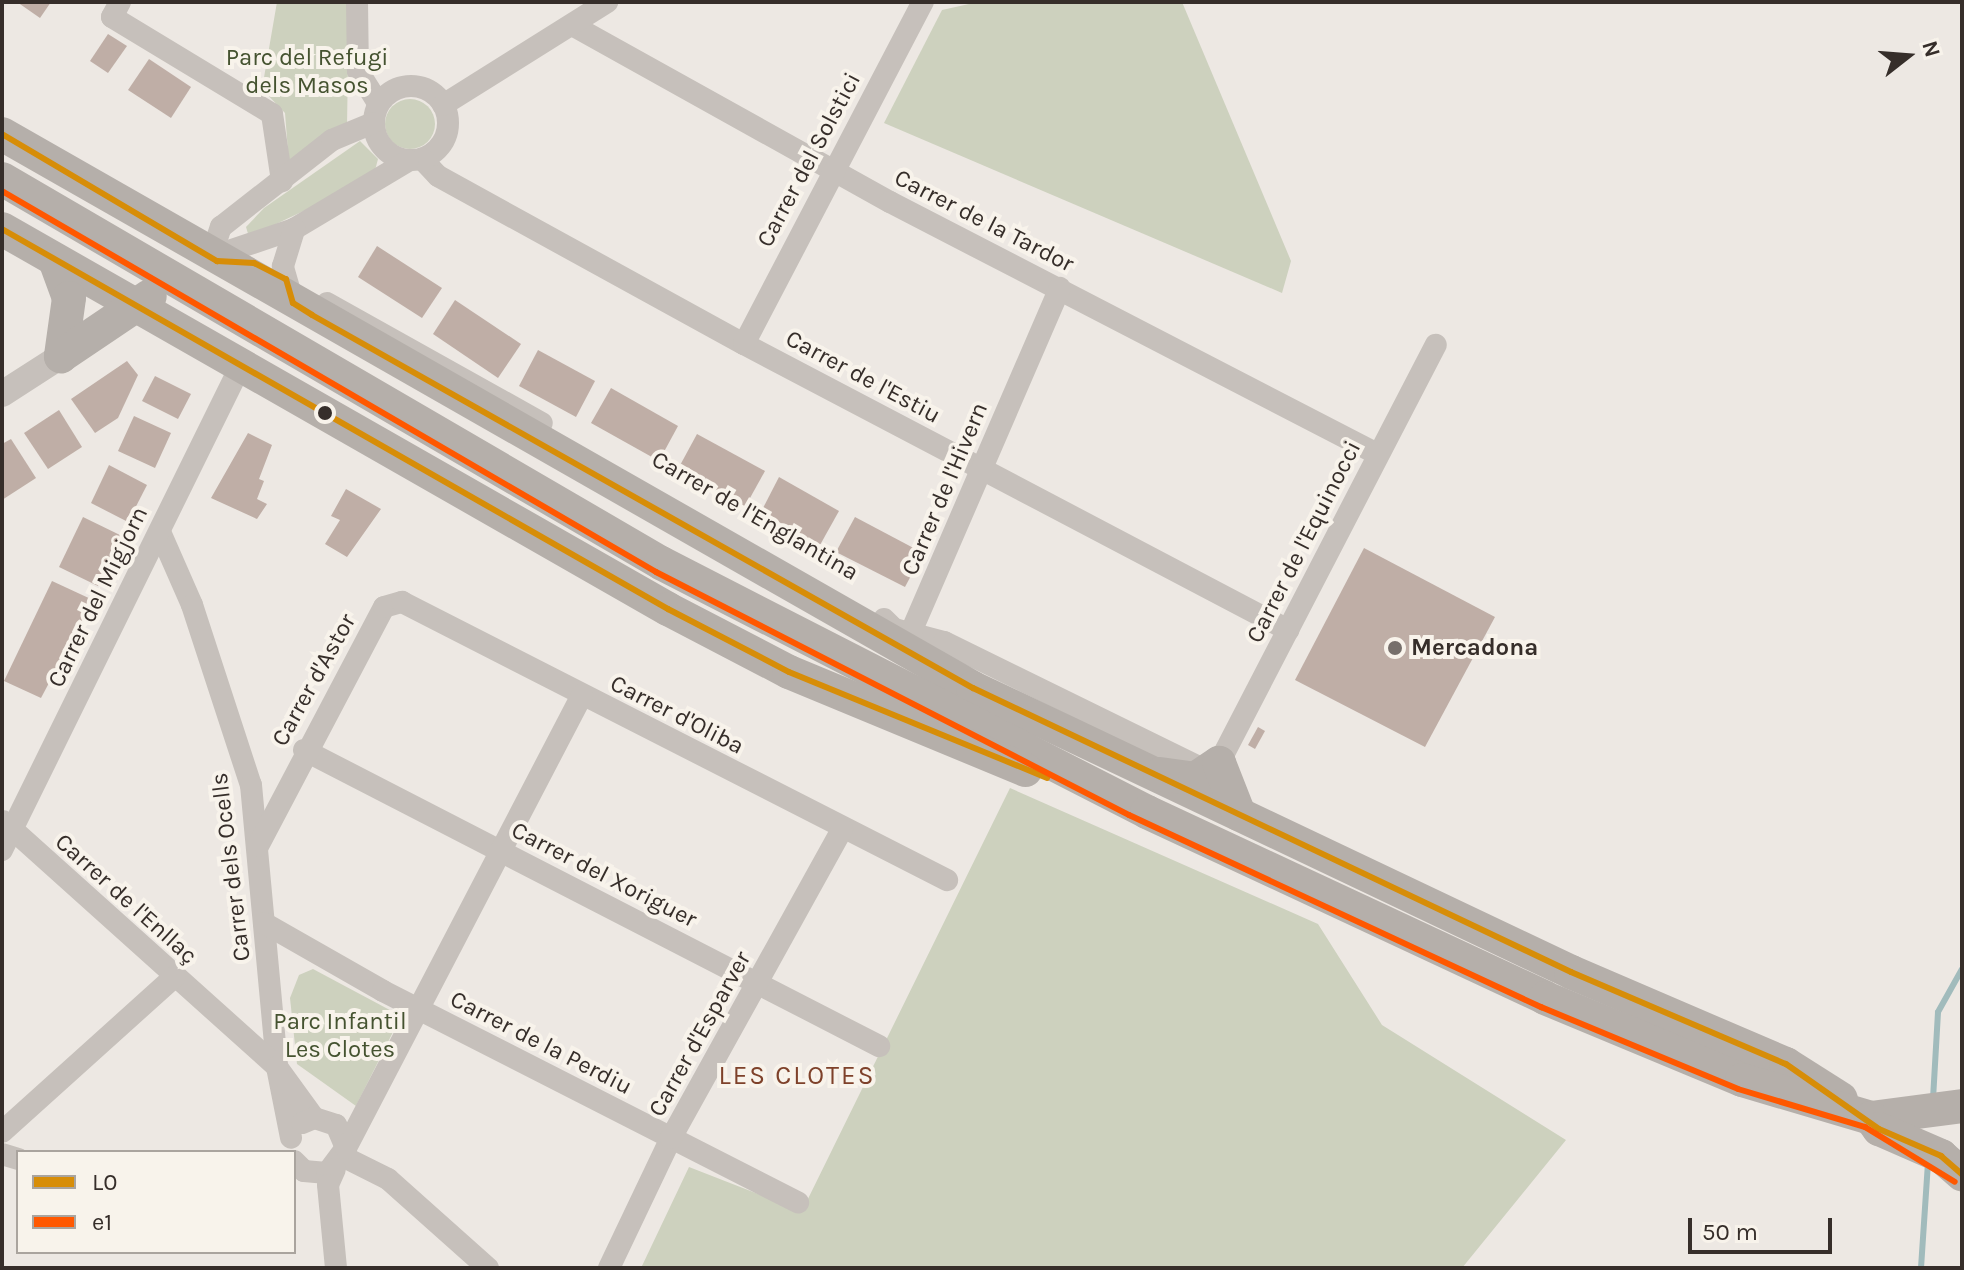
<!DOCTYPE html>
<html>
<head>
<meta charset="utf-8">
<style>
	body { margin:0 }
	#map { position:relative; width:1964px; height:1270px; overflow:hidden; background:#ede8e3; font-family:Karla,sans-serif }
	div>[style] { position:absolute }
	.green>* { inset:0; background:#cdd1be }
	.round { border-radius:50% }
	.stream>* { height:6px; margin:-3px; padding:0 3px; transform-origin:3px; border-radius:3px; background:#a1bbbc }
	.building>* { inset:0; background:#bfaea6 }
	.minor>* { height:22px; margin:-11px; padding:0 11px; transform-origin:11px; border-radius:11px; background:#c6c0bb }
	.minor>.ring { margin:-11px; padding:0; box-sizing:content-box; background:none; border:22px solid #c6c0bb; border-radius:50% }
	.tertiary>* { height:26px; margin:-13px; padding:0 13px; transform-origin:13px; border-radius:13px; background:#c6c0bb }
	.primary>* { height:34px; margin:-17px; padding:0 17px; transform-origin:17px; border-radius:17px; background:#b5afaa }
	.bus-1>* { height:6px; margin:-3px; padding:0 3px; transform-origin:3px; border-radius:3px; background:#d78d08 }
	.bus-2>* { height:6px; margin:-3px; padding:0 3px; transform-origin:3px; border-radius:3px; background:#ff5800 }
	.dots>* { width:22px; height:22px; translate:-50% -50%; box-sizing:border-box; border:4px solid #f8f3eb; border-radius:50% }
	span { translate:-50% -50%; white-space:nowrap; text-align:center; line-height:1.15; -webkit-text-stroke:8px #f8f3eb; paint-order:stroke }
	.park-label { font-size:24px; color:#455330 }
	.street-label { font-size:24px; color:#362e2a }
	.poi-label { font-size:24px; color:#362e2a; font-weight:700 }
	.left { translate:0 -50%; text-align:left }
	.neighbourhood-label { font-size:26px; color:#7e412a; letter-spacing:2px }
	.frame { position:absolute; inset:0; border:4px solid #362e2a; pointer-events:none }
	.legend { position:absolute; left:16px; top:1150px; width:280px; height:104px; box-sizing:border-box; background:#f8f3eb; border:2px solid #aaa49e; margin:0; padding:10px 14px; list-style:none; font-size:24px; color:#362e2a }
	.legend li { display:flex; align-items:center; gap:16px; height:40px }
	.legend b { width:40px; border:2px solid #aaa49e }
	.north { position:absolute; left:1868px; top:16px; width:80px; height:80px; -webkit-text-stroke:6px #f8f3eb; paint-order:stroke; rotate:73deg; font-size:22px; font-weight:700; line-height:32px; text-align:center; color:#362e2a }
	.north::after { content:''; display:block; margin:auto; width:28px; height:36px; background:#362e2a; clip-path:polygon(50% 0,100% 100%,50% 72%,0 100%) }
	.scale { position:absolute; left:1688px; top:1218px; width:144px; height:36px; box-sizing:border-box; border:4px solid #362e2a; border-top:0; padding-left:10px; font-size:24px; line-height:28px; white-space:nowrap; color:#362e2a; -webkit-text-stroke:6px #f8f3eb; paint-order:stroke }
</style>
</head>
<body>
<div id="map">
	<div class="green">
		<i style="clip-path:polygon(277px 2px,349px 2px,347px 126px,289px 164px,285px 113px,262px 89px)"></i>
		<i style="clip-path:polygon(978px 2px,1182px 2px,1291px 261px,1282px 293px,884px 123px,942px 10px)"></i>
		<i class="round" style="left:385px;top:99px;width:50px;height:50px"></i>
		<i style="clip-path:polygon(360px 141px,378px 159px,373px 178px,249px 237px,246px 227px,264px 208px)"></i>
		<i style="clip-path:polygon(1010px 788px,1318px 924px,1382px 1025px,1566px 1140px,1462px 1268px,641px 1268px,689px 1167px,802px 1211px)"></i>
		<i style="clip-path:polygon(313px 969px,401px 1016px,356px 1106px,297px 1064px,290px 998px,299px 975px)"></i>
	</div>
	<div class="stream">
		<i style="left:1933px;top:1099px;width:87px;rotate:-86.7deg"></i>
		<i style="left:1938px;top:1012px;width:49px;rotate:-60.8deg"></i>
		<i style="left:1921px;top:1268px;width:106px;rotate:-86.2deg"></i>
	</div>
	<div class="building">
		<i style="clip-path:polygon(17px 2px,51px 2px,40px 18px)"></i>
		<i style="clip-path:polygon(108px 34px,127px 46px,108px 73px,90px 61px)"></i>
		<i style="clip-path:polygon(149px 59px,191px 87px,171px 118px,128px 90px)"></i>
		<i style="clip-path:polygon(377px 246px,442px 288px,422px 318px,358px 277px)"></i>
		<i style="clip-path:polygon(455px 300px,521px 344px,498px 378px,433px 334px)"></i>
		<i style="clip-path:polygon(538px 350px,595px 381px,576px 417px,519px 386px)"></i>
		<i style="clip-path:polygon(127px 361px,138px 375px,118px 418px,95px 433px,71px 399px)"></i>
		<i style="clip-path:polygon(155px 376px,191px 394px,178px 419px,142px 401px)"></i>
		<i style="clip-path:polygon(611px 388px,678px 426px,659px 461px,591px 423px)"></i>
		<i style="clip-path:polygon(59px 410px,82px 447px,48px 469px,24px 433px)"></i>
		<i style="clip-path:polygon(134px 416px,171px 433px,155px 468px,118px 451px)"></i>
		<i style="clip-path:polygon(248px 433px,272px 445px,259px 479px,264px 481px,257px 499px,267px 504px,257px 519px,211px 498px)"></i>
		<i style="clip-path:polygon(697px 434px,765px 471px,745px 507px,678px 469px)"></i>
		<i style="clip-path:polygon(11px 439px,36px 478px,2px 500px,2px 444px)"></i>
		<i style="clip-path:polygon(109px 465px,147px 485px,128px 522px,91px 503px)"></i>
		<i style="clip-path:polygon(779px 477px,839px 511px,820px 545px,761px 512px)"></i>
		<i style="clip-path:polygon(346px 489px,381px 509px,347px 557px,325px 544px,340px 520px,331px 516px)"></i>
		<i style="clip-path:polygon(83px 517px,122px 536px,98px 586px,59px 567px)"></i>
		<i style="clip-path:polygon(855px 517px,923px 553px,905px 587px,836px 552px)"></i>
		<i style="clip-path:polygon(1364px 548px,1495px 617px,1425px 747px,1295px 680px)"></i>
		<i style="clip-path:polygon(52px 581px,93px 600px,41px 698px,4px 681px)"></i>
		<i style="clip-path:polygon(1258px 727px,1265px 731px,1255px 749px,1248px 745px)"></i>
	</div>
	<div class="minor">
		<i style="left:120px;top:2px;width:17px;rotate:118deg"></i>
		<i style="left:112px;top:17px;width:187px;rotate:31.2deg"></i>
		<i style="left:272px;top:114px;width:68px;rotate:81.5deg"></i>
		<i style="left:357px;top:2px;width:69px;rotate:89.2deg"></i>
		<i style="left:358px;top:71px;width:39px;rotate:58deg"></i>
		<i style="left:572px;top:25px;width:364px;rotate:29.1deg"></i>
		<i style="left:890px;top:202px;width:548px;rotate:27.36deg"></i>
		<i class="ring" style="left:374px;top:86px;width:52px;height:52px"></i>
		<i style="left:443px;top:105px;width:194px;rotate:-32.1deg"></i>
		<i style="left:422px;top:159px;width:23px;rotate:47deg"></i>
		<i style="left:438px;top:176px;width:349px;rotate:28.8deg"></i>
		<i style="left:744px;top:344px;width:615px;rotate:27.73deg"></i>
		<i style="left:211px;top:257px;width:88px;rotate:-18.6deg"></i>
		<i style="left:294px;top:229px;width:133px;rotate:-30.8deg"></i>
		<i style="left:211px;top:257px;width:32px;rotate:-72deg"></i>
		<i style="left:221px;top:227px;width:141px;rotate:-38.1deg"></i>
		<i style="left:332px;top:140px;width:44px;rotate:-22.5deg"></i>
		<i style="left:293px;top:302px;width:37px;rotate:-106deg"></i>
		<i style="left:283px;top:266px;width:39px;rotate:-73deg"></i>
		<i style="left:327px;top:303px;width:246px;rotate:29.2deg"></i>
		<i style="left:744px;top:344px;width:386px;rotate:-62.4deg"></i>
		<i style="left:160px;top:532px;width:80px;rotate:66.3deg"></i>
		<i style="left:192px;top:605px;width:189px;rotate:71.9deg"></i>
		<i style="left:251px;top:785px;width:283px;rotate:84.7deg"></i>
		<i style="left:277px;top:1067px;width:72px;rotate:78.8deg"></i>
		<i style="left:884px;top:619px;width:14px;rotate:45deg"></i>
		<i style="left:894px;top:629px;width:52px;rotate:14.6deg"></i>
		<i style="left:944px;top:642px;width:291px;rotate:26.1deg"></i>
		<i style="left:911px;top:632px;width:375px;rotate:-66.6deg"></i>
		<i style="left:304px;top:750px;width:647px;rotate:27.24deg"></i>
		<i style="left:1219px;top:763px;width:471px;rotate:-62.6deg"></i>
		<i style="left:3px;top:821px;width:368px;rotate:41.9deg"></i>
		<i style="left:277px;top:1067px;width:63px;rotate:54deg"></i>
		<i style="left:258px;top:846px;width:270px;rotate:-62.2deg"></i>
		<i style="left:384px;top:607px;width:19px;rotate:-16deg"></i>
		<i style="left:402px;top:602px;width:612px;rotate:27.03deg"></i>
		<i style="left:2px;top:850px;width:538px;rotate:-63.77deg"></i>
		<i style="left:264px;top:923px;width:137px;rotate:29.7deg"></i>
		<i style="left:383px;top:991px;width:466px;rotate:27deg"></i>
		<i style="left:2px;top:1132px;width:232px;rotate:-42deg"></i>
		<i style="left:346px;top:1148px;width:511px;rotate:-62.48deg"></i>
		<i style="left:2px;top:1154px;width:17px;rotate:17deg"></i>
		<i style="left:344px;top:1157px;width:49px;rotate:26.6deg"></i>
		<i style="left:388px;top:1179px;width:134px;rotate:41.7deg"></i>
		<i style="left:294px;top:1161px;width:14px;rotate:45deg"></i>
		<i style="left:304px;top:1171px;width:23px;rotate:5deg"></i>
		<i style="left:327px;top:1173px;width:31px;rotate:-53deg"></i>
		<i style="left:346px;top:1148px;width:25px;rotate:-113deg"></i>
		<i style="left:336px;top:1125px;width:23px;rotate:-162deg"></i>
		<i style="left:314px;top:1118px;width:13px;rotate:157deg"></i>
		<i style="left:335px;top:1169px;width:17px;rotate:114deg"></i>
		<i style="left:328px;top:1185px;width:83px;rotate:84.5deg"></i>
		<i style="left:609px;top:1268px;width:144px;rotate:-64.5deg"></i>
		<i style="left:671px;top:1138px;width:353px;rotate:-61deg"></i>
	</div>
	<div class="tertiary">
		<i style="left:2px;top:394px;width:70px;rotate:-32.8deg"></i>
	</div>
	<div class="primary">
		<i style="left:2px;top:134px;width:1118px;rotate:29.71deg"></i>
		<i style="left:973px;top:688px;width:662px;rotate:25.4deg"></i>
		<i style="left:1571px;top:972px;width:234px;rotate:23.2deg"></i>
		<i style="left:1786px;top:1064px;width:65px;rotate:32.5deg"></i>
		<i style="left:2px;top:179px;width:763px;rotate:30.23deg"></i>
		<i style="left:661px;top:563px;width:546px;rotate:27.13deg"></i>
		<i style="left:1147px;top:812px;width:439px;rotate:25deg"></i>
		<i style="left:1545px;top:998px;width:213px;rotate:22.6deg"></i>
		<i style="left:1742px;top:1080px;width:134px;rotate:16.4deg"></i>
		<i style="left:1871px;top:1118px;width:92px;rotate:-7.5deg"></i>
		<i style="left:2px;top:229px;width:767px;rotate:29.71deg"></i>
		<i style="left:668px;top:609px;width:136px;rotate:27.5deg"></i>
		<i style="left:789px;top:672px;width:256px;rotate:22.5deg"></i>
		<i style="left:55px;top:260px;width:40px;rotate:69.8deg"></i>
		<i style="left:69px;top:298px;width:59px;rotate:97.9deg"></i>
		<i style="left:61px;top:356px;width:107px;rotate:-34deg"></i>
		<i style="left:1160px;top:774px;width:35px;rotate:8deg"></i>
		<i style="left:1195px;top:779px;width:29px;rotate:-34deg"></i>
		<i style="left:1219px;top:763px;width:55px;rotate:68.6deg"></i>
		<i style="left:1871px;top:1118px;width:14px;rotate:54deg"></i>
		<i style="left:1879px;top:1129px;width:68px;rotate:23.5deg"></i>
		<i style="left:1941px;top:1156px;width:28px;rotate:41deg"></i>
	</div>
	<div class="bus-1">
		<i style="left:2px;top:134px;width:250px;rotate:30.6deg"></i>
		<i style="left:217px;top:261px;width:37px;rotate:3deg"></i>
		<i style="left:254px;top:263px;width:36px;rotate:27deg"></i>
		<i style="left:286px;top:279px;width:25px;rotate:74deg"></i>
		<i style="left:293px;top:303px;width:22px;rotate:32deg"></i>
		<i style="left:312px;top:315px;width:759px;rotate:29.44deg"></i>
		<i style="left:973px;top:688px;width:662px;rotate:25.4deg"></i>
		<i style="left:1571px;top:972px;width:234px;rotate:23.2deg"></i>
		<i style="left:1786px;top:1064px;width:113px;rotate:35deg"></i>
		<i style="left:1879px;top:1129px;width:68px;rotate:23.5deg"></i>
		<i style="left:1941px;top:1156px;width:28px;rotate:41deg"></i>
		<i style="left:2px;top:229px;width:767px;rotate:29.71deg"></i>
		<i style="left:668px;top:609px;width:136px;rotate:27.5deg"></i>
		<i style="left:789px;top:672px;width:279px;rotate:22.3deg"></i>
	</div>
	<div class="bus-2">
		<i style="left:2px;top:191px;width:757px;rotate:30.22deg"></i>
		<i style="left:656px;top:572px;width:532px;rotate:27.19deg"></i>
		<i style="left:1129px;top:815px;width:455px;rotate:25deg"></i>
		<i style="left:1541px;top:1007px;width:213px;rotate:22.6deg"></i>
		<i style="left:1738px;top:1089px;width:133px;rotate:16.7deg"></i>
		<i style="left:1865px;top:1127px;width:105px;rotate:31.4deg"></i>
	</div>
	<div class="dots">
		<i style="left:325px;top:413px;background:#362e2a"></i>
		<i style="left:1395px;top:648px;background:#766f6b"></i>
	</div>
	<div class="park-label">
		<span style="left:307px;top:72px">Parc del Refugi<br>dels Masos</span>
		<span style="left:340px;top:1036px">Parc Infantil<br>Les Clotes</span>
	</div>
	<div class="street-label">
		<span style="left:809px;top:160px;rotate:-62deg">Carrer del Solstici</span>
		<span style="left:984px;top:221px;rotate:27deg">Carrer de la Tardor</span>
		<span style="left:863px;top:377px;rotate:28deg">Carrer de l'Estiu</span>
		<span style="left:945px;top:489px;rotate:-67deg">Carrer de l'Hivern</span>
		<span style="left:755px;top:516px;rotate:30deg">Carrer de l'Englantina</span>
		<span style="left:1304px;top:542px;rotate:-63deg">Carrer de l'Equinocci</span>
		<span style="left:98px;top:597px;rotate:-64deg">Carrer del Migjorn</span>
		<span style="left:314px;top:680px;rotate:-61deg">Carrer d'Astor</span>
		<span style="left:677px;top:715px;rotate:27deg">Carrer d'Oliba</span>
		<span style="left:231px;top:867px;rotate:-97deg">Carrer dels Ocells</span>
		<span style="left:604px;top:875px;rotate:27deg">Carrer del Xoriguer</span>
		<span style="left:126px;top:899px;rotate:42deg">Carrer de l'Enllaç</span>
		<span style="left:700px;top:1034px;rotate:-61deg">Carrer d'Esparver</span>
		<span style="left:541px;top:1043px;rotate:27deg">Carrer de la Perdiu</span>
	</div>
	<div class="poi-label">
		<span class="left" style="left:1411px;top:648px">Mercadona</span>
	</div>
	<div class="neighbourhood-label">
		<span style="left:797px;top:1076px">LES CLOTES</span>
	</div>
	<div class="frame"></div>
	<ul class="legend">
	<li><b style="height:10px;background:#d78d08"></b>L0</li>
	<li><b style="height:10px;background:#ff5800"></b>e1</li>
	</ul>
	<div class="north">N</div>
	<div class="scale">50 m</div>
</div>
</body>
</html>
